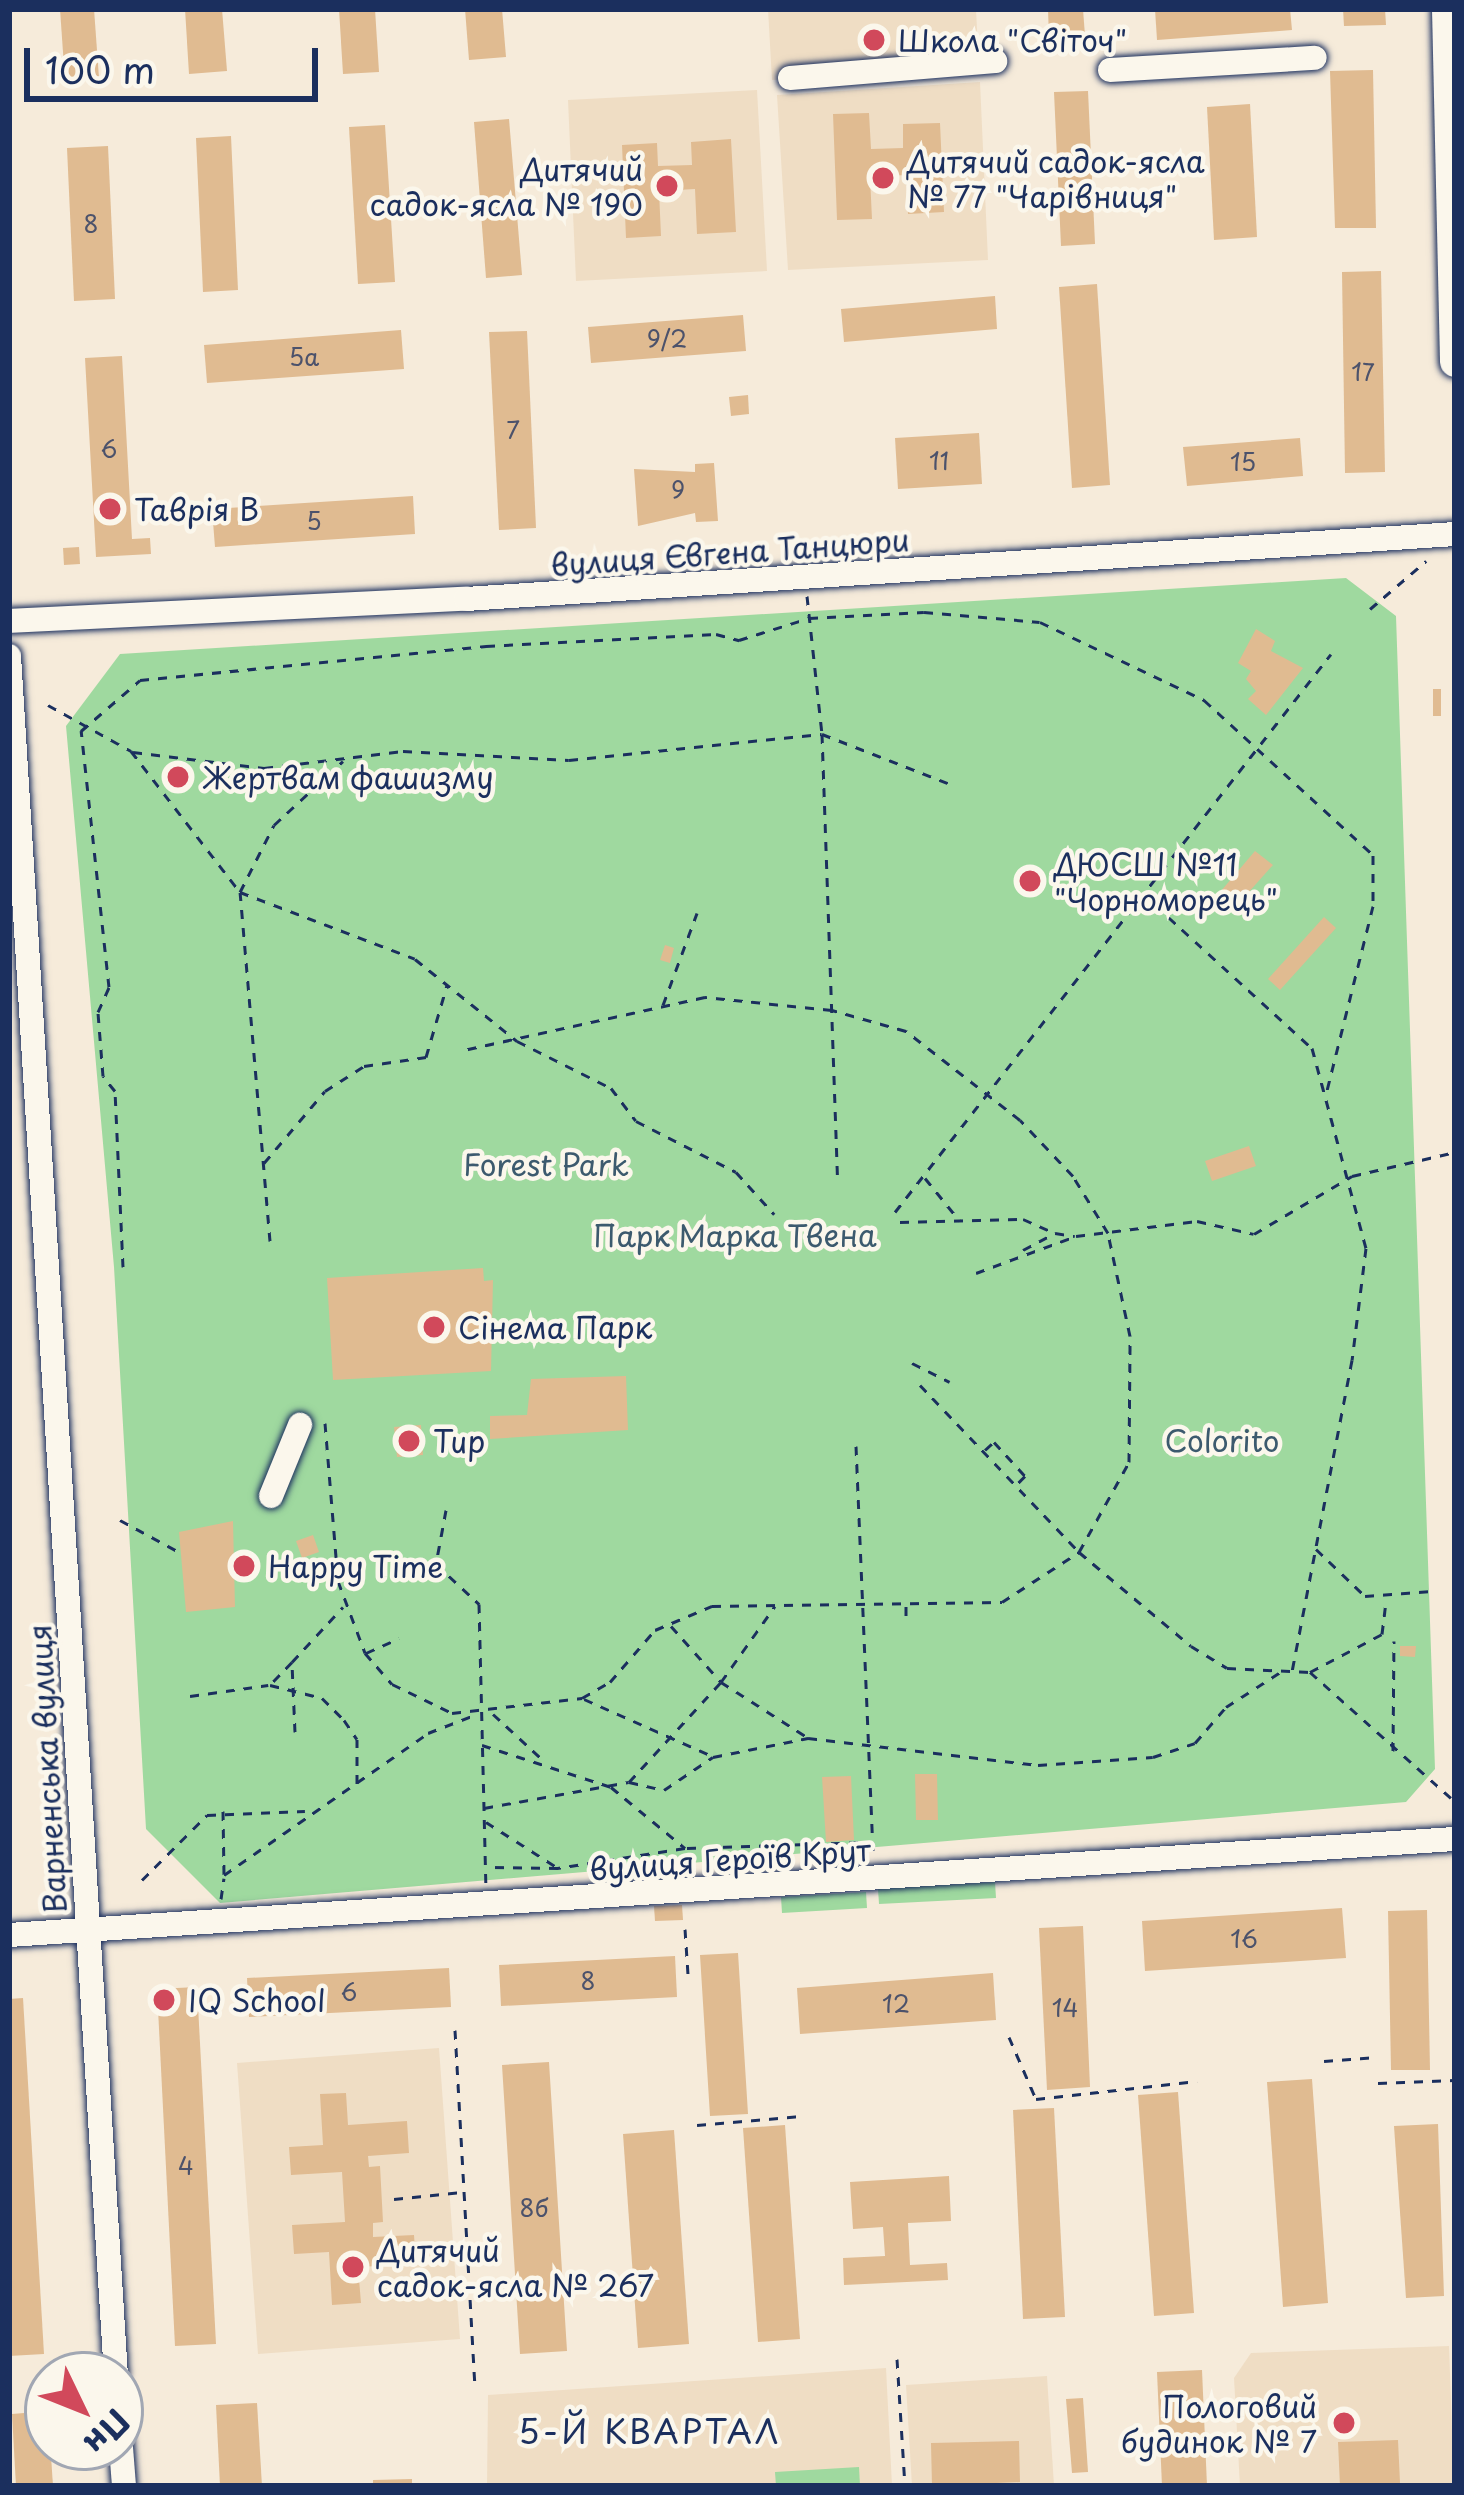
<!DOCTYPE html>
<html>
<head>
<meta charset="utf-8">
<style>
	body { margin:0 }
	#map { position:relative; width:1464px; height:2495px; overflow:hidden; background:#f6ebda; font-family:"Playpen Sans",sans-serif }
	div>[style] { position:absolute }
	.built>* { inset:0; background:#efddc4 }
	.green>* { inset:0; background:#9fd99f }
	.building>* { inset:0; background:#e0bb91 }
	.path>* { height:3px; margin-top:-1.5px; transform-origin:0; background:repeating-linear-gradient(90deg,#1b2f5e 0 9px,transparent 0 18px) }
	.roads { filter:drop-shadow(0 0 3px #1b2f5e) drop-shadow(0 0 3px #1b2f5e) }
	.minor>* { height:24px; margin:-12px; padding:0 12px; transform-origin:12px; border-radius:12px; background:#fbf7ec }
	.major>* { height:30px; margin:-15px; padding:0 15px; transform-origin:15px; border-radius:15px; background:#fbf7ec }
	.dots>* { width:33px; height:33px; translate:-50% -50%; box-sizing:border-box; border:6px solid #fbf7ec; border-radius:50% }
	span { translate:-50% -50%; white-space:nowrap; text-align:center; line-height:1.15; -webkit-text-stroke:9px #fbf7ec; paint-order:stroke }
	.number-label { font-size:24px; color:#4c526b }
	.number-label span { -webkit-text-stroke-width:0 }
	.poi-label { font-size:30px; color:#1b2f5e }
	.left { translate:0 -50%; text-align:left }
	.right { translate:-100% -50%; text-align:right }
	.street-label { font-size:30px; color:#1b2f5e }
	.park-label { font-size:30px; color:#3c5a6e }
	.neighbourhood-label { font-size:33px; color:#1b2f5e; letter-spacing:3px }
	.frame { position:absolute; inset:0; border:12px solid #1b2f5e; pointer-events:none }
	.north { position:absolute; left:24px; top:2351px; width:120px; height:120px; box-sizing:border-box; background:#fbf7ec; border:3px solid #a1a7b3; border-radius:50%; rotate:133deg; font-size:33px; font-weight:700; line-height:48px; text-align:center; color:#1b2f5e }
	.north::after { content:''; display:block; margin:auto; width:42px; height:54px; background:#d1495b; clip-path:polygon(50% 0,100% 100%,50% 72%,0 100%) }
	.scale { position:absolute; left:24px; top:48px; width:294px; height:54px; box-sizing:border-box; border:6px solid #1b2f5e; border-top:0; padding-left:15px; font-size:36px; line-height:42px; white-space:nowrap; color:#1b2f5e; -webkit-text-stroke:9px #fbf7ec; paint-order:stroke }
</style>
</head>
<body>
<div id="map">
	<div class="built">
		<i style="clip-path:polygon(768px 9px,976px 9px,979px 70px,772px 80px)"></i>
		<i style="clip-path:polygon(980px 82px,988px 260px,788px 270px,777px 95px)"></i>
		<i style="clip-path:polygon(757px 90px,767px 271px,576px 281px,568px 100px)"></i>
		<i style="clip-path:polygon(439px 2048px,460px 2339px,258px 2354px,237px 2063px)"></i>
		<i style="clip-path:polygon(1449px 2346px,1454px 2486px,1240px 2486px,1234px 2378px,1251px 2353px)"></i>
		<i style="clip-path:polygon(886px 2368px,892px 2486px,487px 2486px,488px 2395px)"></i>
		<i style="clip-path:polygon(1047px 2376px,1054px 2486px,912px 2486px,906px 2385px)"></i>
	</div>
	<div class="green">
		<i style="clip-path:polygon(1346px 578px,1396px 616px,1435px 1769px,1406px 1802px,220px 1903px,146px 1829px,114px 1267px,66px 726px,120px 654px)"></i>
		<i style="clip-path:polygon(995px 1882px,996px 1898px,879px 1904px,878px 1889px)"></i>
		<i style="clip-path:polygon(866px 1892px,867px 1908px,782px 1913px,781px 1897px)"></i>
		<i style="clip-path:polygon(859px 2467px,860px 2486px,776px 2486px,775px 2472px)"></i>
	</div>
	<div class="building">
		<i style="clip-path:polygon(60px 9px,94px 9px,99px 78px,65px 81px)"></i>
		<i style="clip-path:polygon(185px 9px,222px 9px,227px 71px,189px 74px)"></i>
		<i style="clip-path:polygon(339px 9px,375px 9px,379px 72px,343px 74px)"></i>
		<i style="clip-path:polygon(465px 9px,502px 9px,506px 57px,469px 60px)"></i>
		<i style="clip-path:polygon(1048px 9px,1083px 9px,1085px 36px,1049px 38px)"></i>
		<i style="clip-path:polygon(1155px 9px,1290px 9px,1292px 30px,1157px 40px)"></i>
		<i style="clip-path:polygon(1343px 9px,1385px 9px,1386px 25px,1344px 26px)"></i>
		<i style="clip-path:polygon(1373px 70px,1376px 228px,1335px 228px,1330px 71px)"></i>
		<i style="clip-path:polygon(1088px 91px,1095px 244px,1061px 246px,1054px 92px)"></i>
		<i style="clip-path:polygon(1250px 104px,1257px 237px,1214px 240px,1207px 107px)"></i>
		<i style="clip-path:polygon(869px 113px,871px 149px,903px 148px,903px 124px,940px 123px,944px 212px,908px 214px,906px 175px,870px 177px,872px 219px,837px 220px,833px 114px)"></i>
		<i style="clip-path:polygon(509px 119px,522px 275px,486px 278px,474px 122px)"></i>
		<i style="clip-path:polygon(385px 125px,395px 282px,358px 284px,349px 127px)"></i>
		<i style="clip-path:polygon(231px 136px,238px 290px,203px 292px,196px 138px)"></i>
		<i style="clip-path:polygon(731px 139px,736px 232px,697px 234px,695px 189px,659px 191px,661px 236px,626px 238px,622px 145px,657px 143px,658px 166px,692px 165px,691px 142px)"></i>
		<i style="clip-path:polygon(108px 146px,115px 299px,74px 301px,67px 148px)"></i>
		<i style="clip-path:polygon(1381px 271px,1385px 472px,1345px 473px,1342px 272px)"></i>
		<i style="clip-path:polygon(1097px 284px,1110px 485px,1072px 488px,1059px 287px)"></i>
		<i style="clip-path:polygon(995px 296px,997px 329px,844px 342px,841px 309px)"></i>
		<i style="clip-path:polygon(743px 315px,746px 351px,591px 363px,588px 327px)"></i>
		<i style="clip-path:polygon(401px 330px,404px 369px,207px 383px,204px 345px)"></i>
		<i style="clip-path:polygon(527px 331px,536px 528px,499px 530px,489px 332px)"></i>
		<i style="clip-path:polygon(122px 356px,132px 539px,150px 538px,151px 554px,96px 557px,85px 358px)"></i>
		<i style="clip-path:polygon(748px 395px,749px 414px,731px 416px,729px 397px)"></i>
		<i style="clip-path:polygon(979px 433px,982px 484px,898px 489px,895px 438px)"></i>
		<i style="clip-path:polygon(1300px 438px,1303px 476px,1187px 486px,1183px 447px)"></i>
		<i style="clip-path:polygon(714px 463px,718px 521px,696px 522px,695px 513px,638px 526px,634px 469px,695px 472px,695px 464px)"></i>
		<i style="clip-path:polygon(413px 496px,415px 534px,215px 547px,212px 509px)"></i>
		<i style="clip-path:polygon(79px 547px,80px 564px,64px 565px,63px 548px)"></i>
		<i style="clip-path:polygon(1256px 629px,1275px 641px,1271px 651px,1303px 668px,1266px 715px,1248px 699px,1256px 691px,1246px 679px,1251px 671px,1238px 663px)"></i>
		<i style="clip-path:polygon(1433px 689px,1441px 689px,1441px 716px,1433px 716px)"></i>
		<i style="clip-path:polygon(1255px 851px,1273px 865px,1231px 912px,1215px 898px)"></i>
		<i style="clip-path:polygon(1324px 917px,1336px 928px,1280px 990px,1268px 979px)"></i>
		<i style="clip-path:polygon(665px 945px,674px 948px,670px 963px,660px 960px)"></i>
		<i style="clip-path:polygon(1249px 1146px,1256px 1166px,1212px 1181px,1205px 1161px)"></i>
		<i style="clip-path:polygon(483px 1268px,484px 1281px,493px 1280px,491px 1371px,333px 1380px,327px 1278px)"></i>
		<i style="clip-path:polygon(626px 1376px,628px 1430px,490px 1439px,490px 1416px,527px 1415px,531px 1379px)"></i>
		<i style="clip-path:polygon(421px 1425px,423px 1455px,397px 1457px,394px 1427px)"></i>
		<i style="clip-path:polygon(233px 1521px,235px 1607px,186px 1612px,179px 1532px)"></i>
		<i style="clip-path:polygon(313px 1535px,319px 1552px,302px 1558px,296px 1541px)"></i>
		<i style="clip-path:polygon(1400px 1646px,1416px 1646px,1415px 1657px,1400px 1656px)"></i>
		<i style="clip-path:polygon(915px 1774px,937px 1774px,938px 1820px,916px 1820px)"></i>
		<i style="clip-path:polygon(851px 1776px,854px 1840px,826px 1842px,822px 1777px)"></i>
		<i style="clip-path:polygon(682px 1905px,683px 1920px,655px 1921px,654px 1906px)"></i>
		<i style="clip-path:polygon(1342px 1908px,1346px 1958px,1145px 1971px,1142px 1921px)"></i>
		<i style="clip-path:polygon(1427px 1910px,1430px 2070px,1391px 2070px,1388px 1911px)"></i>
		<i style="clip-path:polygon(1083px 1926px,1090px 2087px,1047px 2090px,1039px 1928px)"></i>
		<i style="clip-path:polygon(738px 1953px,748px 2114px,710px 2116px,700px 1955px)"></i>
		<i style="clip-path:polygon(675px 1956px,677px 1997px,501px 2006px,499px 1965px)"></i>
		<i style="clip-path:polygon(449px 1968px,451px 2007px,249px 2017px,247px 1978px)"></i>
		<i style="clip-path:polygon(993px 1973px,996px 2020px,800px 2034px,797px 1988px)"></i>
		<i style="clip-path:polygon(197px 1987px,216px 2344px,175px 2346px,157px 1989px)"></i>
		<i style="clip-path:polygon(23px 1998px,44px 2354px,9px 2356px,9px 1999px)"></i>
		<i style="clip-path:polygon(549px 2062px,567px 2351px,520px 2354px,502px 2065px)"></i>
		<i style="clip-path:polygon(1312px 2079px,1328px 2303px,1283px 2307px,1267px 2082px)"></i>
		<i style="clip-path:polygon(1178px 2092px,1194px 2313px,1154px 2316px,1138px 2095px)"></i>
		<i style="clip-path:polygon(346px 2093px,348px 2125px,407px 2121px,409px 2153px,368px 2156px,369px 2167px,380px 2166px,383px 2222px,373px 2223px,373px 2237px,414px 2235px,416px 2264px,358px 2267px,361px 2303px,332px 2305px,329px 2252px,294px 2254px,292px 2225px,345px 2222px,342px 2172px,291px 2175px,289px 2147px,323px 2145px,320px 2094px)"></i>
		<i style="clip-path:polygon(1054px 2108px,1065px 2317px,1023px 2319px,1013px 2110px)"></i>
		<i style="clip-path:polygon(1438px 2124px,1444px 2296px,1406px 2298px,1394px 2126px)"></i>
		<i style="clip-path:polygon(785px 2125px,800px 2339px,758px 2342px,743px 2128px)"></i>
		<i style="clip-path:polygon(674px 2130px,689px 2344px,638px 2348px,623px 2134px)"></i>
		<i style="clip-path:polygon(949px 2176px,951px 2221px,908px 2223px,910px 2265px,947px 2263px,948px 2280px,844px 2285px,843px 2258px,885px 2256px,883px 2227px,853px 2229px,850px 2182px)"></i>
		<i style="clip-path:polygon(1202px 2370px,1207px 2486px,1162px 2486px,1157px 2372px)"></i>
		<i style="clip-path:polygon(1083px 2398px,1088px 2472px,1072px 2473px,1066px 2399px)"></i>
		<i style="clip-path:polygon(257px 2403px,262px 2486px,220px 2486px,216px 2405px)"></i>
		<i style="clip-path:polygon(48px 2411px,53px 2486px,16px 2486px,12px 2414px)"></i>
		<i style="clip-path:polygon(1398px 2440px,1400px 2483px,1340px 2486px,1338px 2442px)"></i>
		<i style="clip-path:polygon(1019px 2441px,1020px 2482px,932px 2486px,931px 2443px)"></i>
		<i style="clip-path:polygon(412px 2479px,412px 2486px,373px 2486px,373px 2480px)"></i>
	</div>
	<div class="path">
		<i style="left:807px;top:596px;width:139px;rotate:83.8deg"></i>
		<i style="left:822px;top:734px;width:448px;rotate:88deg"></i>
		<i style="left:1370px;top:609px;width:74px;rotate:-40.6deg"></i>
		<i style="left:48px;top:705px;width:95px;rotate:29deg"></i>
		<i style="left:131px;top:751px;width:178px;rotate:52.3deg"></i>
		<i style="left:240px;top:892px;width:187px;rotate:20.9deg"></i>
		<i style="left:415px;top:959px;width:131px;rotate:38.8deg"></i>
		<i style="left:517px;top:1041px;width:105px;rotate:26.6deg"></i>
		<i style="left:611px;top:1088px;width:41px;rotate:52.9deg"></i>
		<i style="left:636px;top:1121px;width:112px;rotate:27deg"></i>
		<i style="left:736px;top:1172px;width:57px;rotate:47.9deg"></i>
		<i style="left:133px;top:752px;width:132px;rotate:7deg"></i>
		<i style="left:264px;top:768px;width:140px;rotate:-7deg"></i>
		<i style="left:403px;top:751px;width:166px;rotate:3.1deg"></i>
		<i style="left:569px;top:760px;width:254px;rotate:-5.9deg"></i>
		<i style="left:822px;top:734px;width:135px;rotate:21.3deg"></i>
		<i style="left:1142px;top:893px;width:230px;rotate:42.4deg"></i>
		<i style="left:1312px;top:1048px;width:207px;rotate:74.9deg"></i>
		<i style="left:1366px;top:1248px;width:113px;rotate:97.1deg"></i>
		<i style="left:1352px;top:1360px;width:317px;rotate:100.9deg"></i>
		<i style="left:663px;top:1005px;width:98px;rotate:-69.7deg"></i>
		<i style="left:264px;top:1163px;width:94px;rotate:-49.7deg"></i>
		<i style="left:325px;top:1091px;width:46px;rotate:-32.7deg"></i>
		<i style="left:364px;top:1066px;width:63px;rotate:-8.3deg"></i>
		<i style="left:426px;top:1057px;width:75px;rotate:-73.7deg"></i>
		<i style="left:925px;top:1178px;width:55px;rotate:50.9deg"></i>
		<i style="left:895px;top:1212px;width:708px;rotate:-52deg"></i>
		<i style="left:900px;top:1222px;width:123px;rotate:-1.4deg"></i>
		<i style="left:1023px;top:1219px;width:35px;rotate:24deg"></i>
		<i style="left:270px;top:1241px;width:350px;rotate:-94.9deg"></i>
		<i style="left:240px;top:892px;width:75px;rotate:-63.1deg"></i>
		<i style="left:274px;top:825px;width:94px;rotate:-42.8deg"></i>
		<i style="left:1023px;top:1250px;width:36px;rotate:-28deg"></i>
		<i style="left:1055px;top:1233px;width:20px;rotate:9deg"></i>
		<i style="left:123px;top:1267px;width:176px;rotate:-92.6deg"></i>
		<i style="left:115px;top:1091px;width:19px;rotate:-129deg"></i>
		<i style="left:103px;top:1076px;width:64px;rotate:-94.5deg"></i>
		<i style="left:98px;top:1012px;width:27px;rotate:-66deg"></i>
		<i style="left:109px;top:987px;width:258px;rotate:-96.2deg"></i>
		<i style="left:81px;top:731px;width:78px;rotate:-40.8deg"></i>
		<i style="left:140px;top:680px;width:348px;rotate:-5.6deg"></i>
		<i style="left:486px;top:646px;width:230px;rotate:-3deg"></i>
		<i style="left:716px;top:634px;width:24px;rotate:15deg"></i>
		<i style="left:739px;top:640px;width:73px;rotate:-17.4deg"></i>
		<i style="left:809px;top:618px;width:115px;rotate:-3deg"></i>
		<i style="left:924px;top:612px;width:116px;rotate:4.9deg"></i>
		<i style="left:1040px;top:622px;width:182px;rotate:25.4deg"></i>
		<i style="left:1204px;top:700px;width:229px;rotate:42.5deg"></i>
		<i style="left:1373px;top:855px;width:51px;rotate:90deg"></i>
		<i style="left:1373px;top:906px;width:195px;rotate:104deg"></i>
		<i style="left:976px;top:1273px;width:107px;rotate:-20.3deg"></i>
		<i style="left:1076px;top:1236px;width:122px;rotate:-7.1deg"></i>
		<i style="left:1197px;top:1221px;width:58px;rotate:12.8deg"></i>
		<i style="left:1254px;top:1234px;width:114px;rotate:-30.6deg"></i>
		<i style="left:1352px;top:1176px;width:106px;rotate:-13.1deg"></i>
		<i style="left:912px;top:1363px;width:42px;rotate:26.6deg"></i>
		<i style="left:920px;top:1385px;width:231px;rotate:46.4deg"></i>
		<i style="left:1079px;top:1552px;width:146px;rotate:40deg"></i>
		<i style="left:1191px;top:1646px;width:42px;rotate:31.4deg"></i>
		<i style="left:1227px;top:1668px;width:83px;rotate:2.8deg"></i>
		<i style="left:1310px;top:1672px;width:189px;rotate:41.8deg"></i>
		<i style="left:325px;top:1423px;width:159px;rotate:85.3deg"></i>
		<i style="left:338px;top:1581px;width:77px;rotate:69.4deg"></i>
		<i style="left:365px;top:1653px;width:41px;rotate:48.9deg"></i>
		<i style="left:392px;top:1684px;width:67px;rotate:25.8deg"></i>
		<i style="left:452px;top:1713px;width:131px;rotate:-6.6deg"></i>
		<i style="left:582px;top:1698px;width:32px;rotate:-30deg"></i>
		<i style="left:610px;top:1682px;width:69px;rotate:-49.1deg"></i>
		<i style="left:655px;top:1630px;width:62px;rotate:-22.8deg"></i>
		<i style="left:712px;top:1606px;width:290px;rotate:-0.8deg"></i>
		<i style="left:1002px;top:1602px;width:92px;rotate:-33deg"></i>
		<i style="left:1079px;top:1552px;width:103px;rotate:-60.9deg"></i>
		<i style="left:1129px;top:1462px;width:126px;rotate:-89.5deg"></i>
		<i style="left:1130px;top:1336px;width:105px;rotate:-102.1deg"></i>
		<i style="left:1108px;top:1233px;width:67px;rotate:-121.6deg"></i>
		<i style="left:1073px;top:1176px;width:77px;rotate:-133.4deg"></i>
		<i style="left:1020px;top:1120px;width:145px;rotate:-142deg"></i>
		<i style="left:906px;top:1031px;width:77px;rotate:-164.2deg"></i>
		<i style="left:832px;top:1010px;width:128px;rotate:-174.2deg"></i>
		<i style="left:705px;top:997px;width:247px;rotate:167.6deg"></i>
		<i style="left:856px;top:1446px;width:406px;rotate:87.6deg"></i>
		<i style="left:985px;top:1450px;width:12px;rotate:-42deg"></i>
		<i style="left:994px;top:1442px;width:46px;rotate:47.6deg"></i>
		<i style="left:1025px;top:1476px;width:10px;rotate:135deg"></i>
		<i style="left:446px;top:1510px;width:55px;rotate:100.5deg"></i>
		<i style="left:436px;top:1564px;width:59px;rotate:42.9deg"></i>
		<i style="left:479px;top:1604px;width:279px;rotate:88.6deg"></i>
		<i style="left:120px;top:1520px;width:69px;rotate:28.4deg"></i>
		<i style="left:1316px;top:1549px;width:68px;rotate:43.8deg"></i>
		<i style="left:1365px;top:1596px;width:67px;rotate:-4.3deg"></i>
		<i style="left:906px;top:1606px;width:17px;rotate:90deg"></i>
		<i style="left:671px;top:1626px;width:75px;rotate:48.2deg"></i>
		<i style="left:721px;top:1682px;width:102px;rotate:32.6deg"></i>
		<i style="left:366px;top:1653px;width:36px;rotate:-24deg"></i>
		<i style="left:292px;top:1662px;width:32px;rotate:134deg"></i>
		<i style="left:270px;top:1685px;width:54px;rotate:14deg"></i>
		<i style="left:322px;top:1698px;width:31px;rotate:45deg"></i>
		<i style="left:344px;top:1720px;width:23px;rotate:56deg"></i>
		<i style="left:357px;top:1739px;width:48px;rotate:90deg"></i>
		<i style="left:1310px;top:1672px;width:81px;rotate:-27.8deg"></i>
		<i style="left:1382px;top:1634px;width:34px;rotate:-83deg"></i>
		<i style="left:190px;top:1696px;width:79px;rotate:-8deg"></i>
		<i style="left:584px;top:1699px;width:140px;rotate:24deg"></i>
		<i style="left:493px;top:1714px;width:68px;rotate:42.6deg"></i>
		<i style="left:295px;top:1732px;width:70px;rotate:-92.5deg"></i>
		<i style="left:292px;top:1662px;width:75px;rotate:-47.2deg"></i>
		<i style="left:482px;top:1745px;width:136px;rotate:18deg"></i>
		<i style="left:611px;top:1787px;width:96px;rotate:39.5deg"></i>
		<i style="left:685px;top:1848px;width:129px;rotate:171.1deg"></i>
		<i style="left:1393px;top:1751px;width:110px;rotate:-89.5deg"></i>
		<i style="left:629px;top:1782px;width:136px;rotate:-47.4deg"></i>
		<i style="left:721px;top:1682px;width:93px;rotate:-54.6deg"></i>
		<i style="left:484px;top:1808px;width:147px;rotate:-10.2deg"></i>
		<i style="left:629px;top:1782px;width:36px;rotate:13deg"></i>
		<i style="left:664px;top:1790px;width:59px;rotate:-34deg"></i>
		<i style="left:713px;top:1757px;width:97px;rotate:-11.3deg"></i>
		<i style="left:808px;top:1738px;width:232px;rotate:6.7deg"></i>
		<i style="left:1038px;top:1765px;width:115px;rotate:-4deg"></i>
		<i style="left:1153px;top:1757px;width:44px;rotate:-18.4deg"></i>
		<i style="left:1195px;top:1743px;width:48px;rotate:-49.3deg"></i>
		<i style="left:1226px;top:1707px;width:67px;rotate:-32.7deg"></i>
		<i style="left:223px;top:1811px;width:64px;rotate:89.1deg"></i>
		<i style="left:224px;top:1875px;width:249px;rotate:-34.8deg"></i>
		<i style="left:428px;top:1733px;width:53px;rotate:-21.2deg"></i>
		<i style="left:486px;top:1822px;width:85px;rotate:32.6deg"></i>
		<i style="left:558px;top:1868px;width:68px;rotate:-179.2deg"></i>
		<i style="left:687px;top:1848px;width:182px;rotate:-1.9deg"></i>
		<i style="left:142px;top:1880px;width:92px;rotate:-45deg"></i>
		<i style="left:207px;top:1815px;width:98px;rotate:-2.3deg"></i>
		<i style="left:221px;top:1899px;width:21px;rotate:-82deg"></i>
		<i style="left:685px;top:1929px;width:45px;rotate:86.2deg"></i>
		<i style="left:455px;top:2030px;width:359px;rotate:86.8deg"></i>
		<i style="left:1009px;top:2037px;width:68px;rotate:66.5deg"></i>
		<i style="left:1036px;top:2099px;width:162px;rotate:-6.4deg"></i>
		<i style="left:1324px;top:2061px;width:53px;rotate:-4.3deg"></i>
		<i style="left:1378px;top:2083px;width:77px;rotate:-2.2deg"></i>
		<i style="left:697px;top:2125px;width:104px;rotate:-4.9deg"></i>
		<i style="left:394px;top:2199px;width:68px;rotate:-5.9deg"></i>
		<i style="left:897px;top:2359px;width:127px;rotate:86.4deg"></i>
	</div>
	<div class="roads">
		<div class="minor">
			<i style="left:1110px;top:70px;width:205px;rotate:-3.4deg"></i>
			<i style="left:790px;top:78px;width:206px;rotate:-4.7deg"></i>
			<i style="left:9px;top:621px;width:458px;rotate:-2.8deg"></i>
			<i style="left:466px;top:599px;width:991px;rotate:-3.76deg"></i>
			<i style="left:9px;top:656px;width:1722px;rotate:86.44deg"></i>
			<i style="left:271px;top:1496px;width:77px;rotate:-67.8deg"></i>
			<i style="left:9px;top:1935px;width:1449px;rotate:-3.8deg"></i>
			<i style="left:120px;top:2435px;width:51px;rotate:85.5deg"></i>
		</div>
		<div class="major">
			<i style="left:1447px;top:9px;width:353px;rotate:88.7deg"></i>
		</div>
	</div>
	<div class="dots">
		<i style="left:874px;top:40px;background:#d1495b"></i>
		<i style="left:883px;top:178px;background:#d1495b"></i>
		<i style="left:667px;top:186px;background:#d1495b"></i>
		<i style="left:110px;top:509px;background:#d1495b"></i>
		<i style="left:178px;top:777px;background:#d1495b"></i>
		<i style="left:1030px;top:881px;background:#d1495b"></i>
		<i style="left:434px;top:1327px;background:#d1495b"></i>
		<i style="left:409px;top:1441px;background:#d1495b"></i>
		<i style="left:244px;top:1566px;background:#d1495b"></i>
		<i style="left:164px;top:2000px;background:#d1495b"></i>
		<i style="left:353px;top:2267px;background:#d1495b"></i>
		<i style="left:1344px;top:2423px;background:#d1495b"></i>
	</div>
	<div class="number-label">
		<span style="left:91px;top:224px">8</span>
		<span style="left:667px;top:339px">9/2</span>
		<span style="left:304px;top:357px">5а</span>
		<span style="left:1363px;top:372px">17</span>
		<span style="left:513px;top:430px">7</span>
		<span style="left:109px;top:449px">6</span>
		<span style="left:939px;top:461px">11</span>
		<span style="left:1243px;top:462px">15</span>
		<span style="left:678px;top:490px">9</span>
		<span style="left:314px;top:521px">5</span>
		<span style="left:1244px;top:1939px">16</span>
		<span style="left:588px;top:1981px">8</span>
		<span style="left:349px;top:1992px">6</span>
		<span style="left:896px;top:2004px">12</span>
		<span style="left:1065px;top:2008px">14</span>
		<span style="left:186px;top:2166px">4</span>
		<span style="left:534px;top:2208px">8б</span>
	</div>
	<div class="poi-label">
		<span class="left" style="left:898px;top:40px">Школа "Світоч"</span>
		<span class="left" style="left:907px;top:178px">Дитячий садок-ясла<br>№ 77 "Чарівниця"</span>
		<span class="right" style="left:643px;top:186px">Дитячий<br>садок-ясла № 190</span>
		<span class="left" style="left:134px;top:509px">Таврія В</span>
		<span class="left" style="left:202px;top:777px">Жертвам фашизму</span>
		<span class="left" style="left:1054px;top:881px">ДЮСШ №11<br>"Чорноморець"</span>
		<span class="left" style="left:458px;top:1327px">Сінема Парк</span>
		<span class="left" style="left:433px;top:1441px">Тир</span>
		<span class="left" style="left:268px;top:1566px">Happy Time</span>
		<span class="left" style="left:188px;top:2000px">IQ School</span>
		<span class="left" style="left:377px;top:2267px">Дитячий<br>садок-ясла № 267</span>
		<span class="right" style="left:1317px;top:2423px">Пологовий<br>будинок № 7</span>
	</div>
	<div class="street-label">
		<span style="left:730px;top:552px;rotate:-4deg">вулиця Євгена Танцюри</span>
		<span style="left:47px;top:1769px;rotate:-93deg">Варненська вулиця</span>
		<span style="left:730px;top:1859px;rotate:-4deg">вулиця Героїв Крут</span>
	</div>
	<div class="park-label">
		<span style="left:546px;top:1164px">Forest Park</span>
		<span style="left:735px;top:1235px">Парк Марка Твена</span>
		<span style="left:1222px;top:1440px">Colorito</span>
	</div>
	<div class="neighbourhood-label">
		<span style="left:650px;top:2431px">5-Й КВАРТАЛ</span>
	</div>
	<div class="frame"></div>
	<div class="north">Пн</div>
	<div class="scale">100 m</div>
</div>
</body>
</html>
